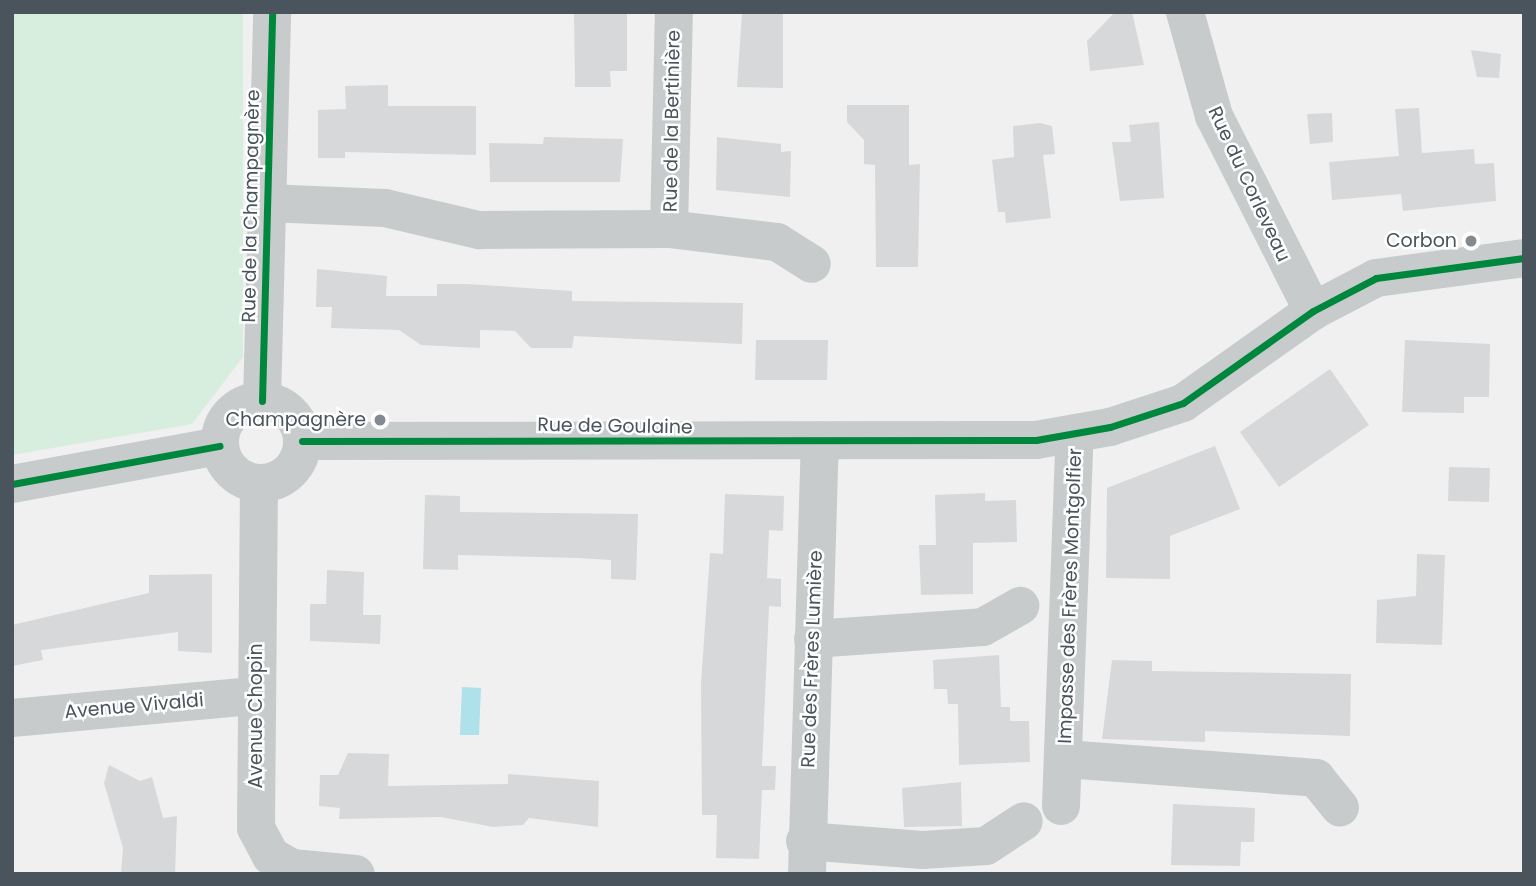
<!DOCTYPE html>
<html>
<head>
<meta charset="utf-8">
<style>
	body { margin:0 }
	#map { position:relative; width:1536px; height:886px; overflow:hidden; background:#f1f0f0; font-family:Poppins,sans-serif }
	div>[style] { position:absolute }
	.green>* { inset:0; background:#d7eede }
	.water>* { inset:0; background:#aee1ea }
	.building>* { inset:0; background:#d7d8d9 }
	.minor>* { height:38px; margin:-19px; padding:0 19px; transform-origin:19px; border-radius:19px; background:#c8cbcc }
	.minor>.ring { margin:-19px; padding:0; box-sizing:content-box; background:none; border:38px solid #c8cbcc; border-radius:50% }
	.cycleway>* { height:7px; margin:-3.5px; padding:0 3.5px; transform-origin:3.5px; border-radius:3.5px; background:#00873e }
	.dots>* { width:19px; height:19px; translate:-50% -50%; box-sizing:border-box; border:4px solid #fff; border-radius:50% }
	span { translate:-50% -50%; white-space:nowrap; text-align:center; line-height:1.15; -webkit-text-stroke:5px #fff; paint-order:stroke }
	.street-label { font-size:19px; color:#49545c }
	.poi-label { font-size:19px; color:#49545c }
	.right { translate:-100% -50%; text-align:right }
	.frame { position:absolute; inset:0; border:14px solid #49545c; pointer-events:none }
</style>
</head>
<body>
<div id="map">
	<div class="green">
		<i style="clip-path:polygon(12px 12px,243px 12px,243px 357px,192px 424px,12px 455px)"></i>
	</div>
	<div class="water">
		<i style="clip-path:polygon(462px 687px,481px 688px,479px 735px,460px 735px)"></i>
	</div>
	<div class="building">
		<i style="clip-path:polygon(574px 12px,627px 12px,627px 71px,610px 71px,611px 87px,575px 87px)"></i>
		<i style="clip-path:polygon(1115px 12px,1132px 12px,1144px 65px,1090px 71px,1087px 41px)"></i>
		<i style="clip-path:polygon(742px 13px,783px 13px,783px 88px,737px 87px)"></i>
		<i style="clip-path:polygon(1471px 50px,1501px 54px,1499px 78px,1477px 77px)"></i>
		<i style="clip-path:polygon(388px 85px,388px 106px,476px 106px,476px 155px,345px 152px,345px 158px,318px 158px,318px 110px,346px 109px,345px 86px)"></i>
		<i style="clip-path:polygon(847px 105px,909px 105px,909px 165px,920px 164px,918px 267px,876px 267px,875px 165px,864px 164px,864px 140px,847px 122px)"></i>
		<i style="clip-path:polygon(1419px 108px,1422px 153px,1474px 149px,1475px 164px,1494px 163px,1496px 201px,1403px 211px,1401px 194px,1332px 200px,1329px 162px,1399px 156px,1395px 109px)"></i>
		<i style="clip-path:polygon(1332px 113px,1333px 142px,1310px 144px,1307px 114px)"></i>
		<i style="clip-path:polygon(1159px 122px,1164px 198px,1120px 201px,1112px 142px,1131px 142px,1129px 125px)"></i>
		<i style="clip-path:polygon(1040px 123px,1052px 126px,1055px 154px,1043px 155px,1051px 218px,1006px 223px,1005px 212px,998px 212px,992px 160px,1014px 157px,1013px 126px)"></i>
		<i style="clip-path:polygon(544px 137px,623px 139px,620px 182px,490px 182px,489px 143px,543px 144px)"></i>
		<i style="clip-path:polygon(717px 137px,781px 144px,781px 152px,791px 151px,790px 197px,716px 190px)"></i>
		<i style="clip-path:polygon(317px 269px,387px 276px,386px 296px,437px 296px,437px 284px,467px 284px,572px 291px,572px 301px,743px 303px,742px 344px,574px 336px,572px 348px,531px 348px,515px 331px,480px 330px,480px 348px,421px 345px,399px 330px,331px 328px,332px 307px,316px 307px)"></i>
		<i style="clip-path:polygon(756px 340px,828px 340px,827px 380px,755px 380px)"></i>
		<i style="clip-path:polygon(1405px 340px,1490px 344px,1489px 397px,1464px 397px,1464px 413px,1402px 412px)"></i>
		<i style="clip-path:polygon(1330px 369px,1369px 425px,1279px 487px,1240px 432px)"></i>
		<i style="clip-path:polygon(1215px 446px,1240px 509px,1170px 536px,1170px 579px,1106px 578px,1107px 488px)"></i>
		<i style="clip-path:polygon(1449px 467px,1490px 468px,1489px 502px,1448px 501px)"></i>
		<i style="clip-path:polygon(985px 493px,985px 501px,1016px 500px,1017px 542px,973px 543px,973px 594px,921px 595px,919px 545px,936px 545px,935px 495px)"></i>
		<i style="clip-path:polygon(725px 494px,784px 496px,783px 531px,769px 530px,767px 578px,781px 579px,781px 607px,769px 606px,762px 766px,776px 766px,775px 790px,762px 790px,759px 859px,716px 858px,717px 815px,702px 815px,701px 684px,710px 553px,723px 554px)"></i>
		<i style="clip-path:polygon(425px 495px,460px 496px,460px 512px,638px 514px,636px 580px,611px 579px,611px 560px,579px 558px,458px 555px,458px 570px,423px 569px)"></i>
		<i style="clip-path:polygon(1417px 554px,1445px 555px,1442px 645px,1376px 643px,1377px 600px,1416px 596px)"></i>
		<i style="clip-path:polygon(327px 570px,364px 572px,363px 615px,381px 615px,380px 644px,310px 641px,310px 604px,326px 604px)"></i>
		<i style="clip-path:polygon(212px 574px,212px 653px,178px 651px,178px 632px,41px 650px,43px 660px,12px 666px,12px 625px,149px 593px,149px 575px)"></i>
		<i style="clip-path:polygon(999px 655px,1001px 707px,1010px 707px,1010px 721px,1029px 721px,1030px 762px,959px 765px,958px 704px,948px 704px,947px 689px,934px 689px,933px 660px)"></i>
		<i style="clip-path:polygon(1112px 660px,1152px 661px,1152px 671px,1351px 674px,1350px 736px,1205px 731px,1205px 742px,1102px 739px)"></i>
		<i style="clip-path:polygon(348px 753px,389px 754px,388px 786px,508px 784px,508px 774px,599px 781px,598px 827px,529px 818px,523px 825px,493px 827px,441px 817px,339px 819px,340px 808px,319px 806px,320px 775px,338px 775px)"></i>
		<i style="clip-path:polygon(109px 765px,140px 781px,152px 777px,163px 818px,177px 816px,175px 874px,121px 874px,123px 848px,104px 783px)"></i>
		<i style="clip-path:polygon(961px 782px,962px 826px,904px 827px,902px 788px)"></i>
		<i style="clip-path:polygon(1173px 804px,1255px 808px,1254px 842px,1241px 842px,1240px 866px,1171px 865px)"></i>
	</div>
	<div class="minor">
		<i style="left:1185px;top:12px;width:108px;rotate:74.4deg"></i>
		<i style="left:1214px;top:116px;width:219px;rotate:63.1deg"></i>
		<i style="left:267px;top:203px;width:118px;rotate:2.4deg"></i>
		<i style="left:385px;top:208px;width:97px;rotate:13.2deg"></i>
		<i style="left:479px;top:230px;width:190px;rotate:-0.3deg"></i>
		<i style="left:669px;top:229px;width:217px;rotate:-88.7deg"></i>
		<i style="left:669px;top:229px;width:109px;rotate:6.9deg"></i>
		<i style="left:777px;top:242px;width:41px;rotate:32.2deg"></i>
		<i class="ring" style="left:220px;top:401px;width:44px;height:44px"></i>
		<i style="left:262px;top:401px;width:389px;rotate:-88.5deg"></i>
		<i style="left:302px;top:441px;width:734px;rotate:-0.08deg"></i>
		<i style="left:1036px;top:440px;width:75px;rotate:-10deg"></i>
		<i style="left:1110px;top:427px;width:77px;rotate:-18.2deg"></i>
		<i style="left:1183px;top:403px;width:159px;rotate:-35.3deg"></i>
		<i style="left:1313px;top:311px;width:71px;rotate:-27.6deg"></i>
		<i style="left:1376px;top:278px;width:149px;rotate:-7.7deg"></i>
		<i style="left:12px;top:484px;width:211px;rotate:-10.4deg"></i>
		<i style="left:259px;top:484px;width:344px;rotate:90.5deg"></i>
		<i style="left:256px;top:828px;width:32px;rotate:62deg"></i>
		<i style="left:271px;top:856px;width:24px;rotate:30deg"></i>
		<i style="left:292px;top:868px;width:64px;rotate:5.4deg"></i>
		<i style="left:813px;top:639px;width:170px;rotate:-4deg"></i>
		<i style="left:983px;top:627px;width:43px;rotate:-29.6deg"></i>
		<i style="left:12px;top:718px;width:245px;rotate:-5.2deg"></i>
		<i style="left:1065px;top:759px;width:252px;rotate:4.3deg"></i>
		<i style="left:1316px;top:778px;width:38px;rotate:51deg"></i>
		<i style="left:1061px;top:806px;width:373px;rotate:-87.9deg"></i>
		<i style="left:805px;top:841px;width:118px;rotate:4.4deg"></i>
		<i style="left:923px;top:850px;width:63px;rotate:-3.6deg"></i>
		<i style="left:986px;top:846px;width:45px;rotate:-33.3deg"></i>
		<i style="left:807px;top:874px;width:430px;rotate:-88.3deg"></i>
	</div>
	<div class="cycleway">
		<i style="left:262px;top:401px;width:389px;rotate:-88.5deg"></i>
		<i style="left:302px;top:441px;width:734px;rotate:-0.08deg"></i>
		<i style="left:1036px;top:440px;width:75px;rotate:-10deg"></i>
		<i style="left:1110px;top:427px;width:77px;rotate:-18.2deg"></i>
		<i style="left:1183px;top:403px;width:159px;rotate:-35.3deg"></i>
		<i style="left:1313px;top:311px;width:71px;rotate:-27.6deg"></i>
		<i style="left:1376px;top:278px;width:149px;rotate:-7.7deg"></i>
		<i style="left:12px;top:484px;width:211px;rotate:-10.4deg"></i>
	</div>
	<div class="dots">
		<i style="left:1471px;top:241px;background:#848b90"></i>
		<i style="left:380px;top:420px;background:#848b90"></i>
	</div>
	<div class="street-label">
		<span style="left:672px;top:121px;rotate:-89deg">Rue de la Bertinière</span>
		<span style="left:1249px;top:184px;rotate:65deg">Rue du Corleveau</span>
		<span style="left:251px;top:206px;rotate:-89deg">Rue de la Champagnère</span>
		<span style="left:615px;top:426px;rotate:1deg">Rue de Goulaine</span>
		<span style="left:1070px;top:596px;rotate:-88deg">Impasse des Frères Montgolfier</span>
		<span style="left:812px;top:659px;rotate:-88deg">Rue des Frères Lumière</span>
		<span style="left:134px;top:706px;rotate:-5deg">Avenue Vivaldi</span>
		<span style="left:256px;top:716px;rotate:-90deg">Avenue Chopin</span>
	</div>
	<div class="poi-label">
		<span class="right" style="left:1457px;top:241px">Corbon</span>
		<span class="right" style="left:366px;top:420px">Champagnère</span>
	</div>
	<div class="frame"></div>
</div>
</body>
</html>
